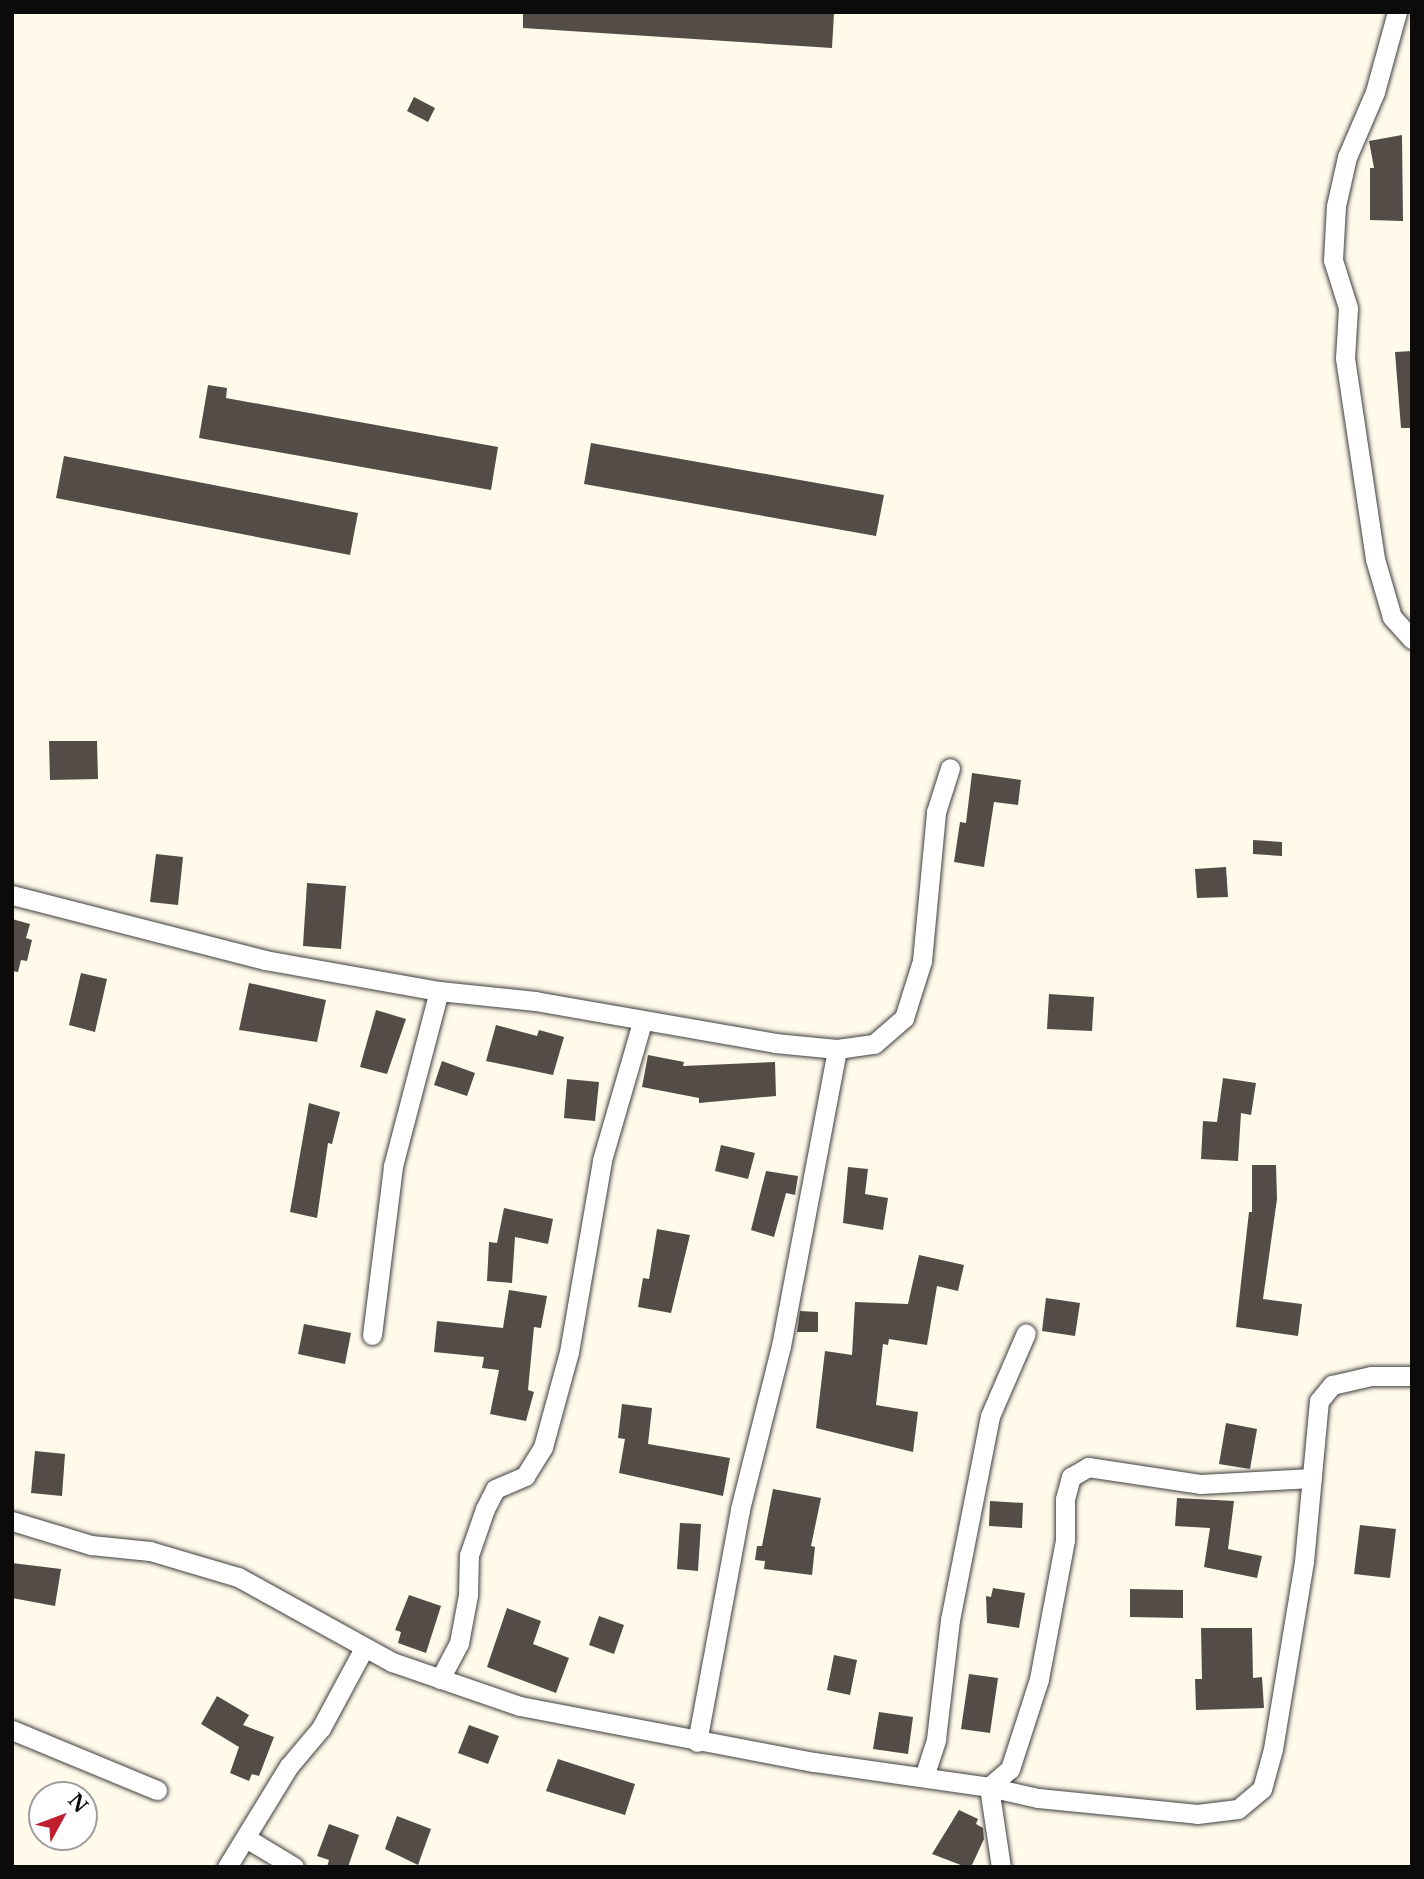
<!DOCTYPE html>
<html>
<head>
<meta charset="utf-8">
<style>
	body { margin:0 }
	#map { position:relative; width:1424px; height:1879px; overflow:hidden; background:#fffaea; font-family:"Libre Baskerville",serif }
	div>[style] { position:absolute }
	.building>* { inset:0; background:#544c47 }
	.roads { filter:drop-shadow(0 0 2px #3e3e3e) drop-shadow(0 0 2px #3e3e3e) }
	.minor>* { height:19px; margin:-9.5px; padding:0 9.5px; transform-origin:9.5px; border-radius:9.5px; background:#fff }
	span { translate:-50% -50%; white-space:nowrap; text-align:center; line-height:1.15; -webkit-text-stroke:7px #fff; paint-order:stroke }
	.frame { position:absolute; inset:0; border:14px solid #0b0b0b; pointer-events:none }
	.north { position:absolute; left:28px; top:1781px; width:70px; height:70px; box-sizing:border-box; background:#fff; border:2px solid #9d9d9d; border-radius:50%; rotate:49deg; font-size:19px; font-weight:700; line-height:28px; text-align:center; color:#0b0b0b }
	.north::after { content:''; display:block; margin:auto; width:24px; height:32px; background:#c01f2d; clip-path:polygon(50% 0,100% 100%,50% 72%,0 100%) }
</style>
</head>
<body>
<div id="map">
	<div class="building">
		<i style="clip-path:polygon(523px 12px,834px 13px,832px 48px,523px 28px)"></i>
		<i style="clip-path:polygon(414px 97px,435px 108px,428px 122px,407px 111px)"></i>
		<i style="clip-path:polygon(1402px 135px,1403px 221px,1370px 220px,1370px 168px,1374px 168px,1369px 141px)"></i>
		<i style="clip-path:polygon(1412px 351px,1412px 428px,1401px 428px,1395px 352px)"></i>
		<i style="clip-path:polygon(208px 385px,227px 388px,226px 398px,498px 447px,491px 490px,199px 438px)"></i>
		<i style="clip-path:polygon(591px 443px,884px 495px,876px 536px,584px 484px)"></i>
		<i style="clip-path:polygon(64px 456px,358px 513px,350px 555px,56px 498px)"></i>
		<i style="clip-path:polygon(49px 741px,97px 741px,98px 779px,50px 780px)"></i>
		<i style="clip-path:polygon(972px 773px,1021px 780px,1018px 805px,994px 802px,984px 867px,954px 862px,960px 822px,966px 823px)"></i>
		<i style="clip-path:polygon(1253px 840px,1282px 842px,1282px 856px,1253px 854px)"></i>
		<i style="clip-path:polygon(156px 854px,183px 857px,178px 905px,150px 902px)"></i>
		<i style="clip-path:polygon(1226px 867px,1228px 897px,1197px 898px,1195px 869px)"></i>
		<i style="clip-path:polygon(307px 883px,346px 886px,341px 949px,303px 946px)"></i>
		<i style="clip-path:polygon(12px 919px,30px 924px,26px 938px,32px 940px,27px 961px,21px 960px,18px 972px,12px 971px)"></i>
		<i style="clip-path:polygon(81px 973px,107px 979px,95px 1032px,69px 1025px)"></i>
		<i style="clip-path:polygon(249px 983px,326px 1000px,317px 1042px,239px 1030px)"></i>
		<i style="clip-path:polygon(1049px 994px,1094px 997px,1092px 1031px,1047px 1029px)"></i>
		<i style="clip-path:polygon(376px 1010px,406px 1019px,387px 1074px,360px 1067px)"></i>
		<i style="clip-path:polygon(496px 1025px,537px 1036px,539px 1030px,564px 1037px,553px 1075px,486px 1061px)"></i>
		<i style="clip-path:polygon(648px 1055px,684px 1062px,683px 1066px,775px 1062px,776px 1096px,699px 1103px,699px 1098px,642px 1087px)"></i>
		<i style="clip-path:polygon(442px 1061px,475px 1073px,467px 1096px,434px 1085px)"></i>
		<i style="clip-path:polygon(1223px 1078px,1256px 1083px,1251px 1115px,1241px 1113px,1238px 1161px,1201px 1159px,1203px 1121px,1217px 1122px)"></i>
		<i style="clip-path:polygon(567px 1079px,599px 1082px,595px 1121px,564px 1118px)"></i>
		<i style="clip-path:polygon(309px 1103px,340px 1112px,332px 1144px,328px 1143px,317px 1218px,290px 1212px)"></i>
		<i style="clip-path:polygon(721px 1145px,755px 1153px,748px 1179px,715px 1171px)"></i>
		<i style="clip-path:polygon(1252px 1165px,1276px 1165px,1277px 1199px,1263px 1299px,1302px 1304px,1298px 1336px,1236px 1327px,1249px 1212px,1252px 1212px)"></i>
		<i style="clip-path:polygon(848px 1167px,868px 1169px,865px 1194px,888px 1198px,883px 1230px,843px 1223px)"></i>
		<i style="clip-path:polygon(766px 1171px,798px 1176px,795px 1195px,786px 1193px,774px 1237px,751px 1230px)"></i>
		<i style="clip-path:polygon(504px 1208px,553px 1219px,548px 1244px,515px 1237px,512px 1283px,487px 1281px,489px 1242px,497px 1243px)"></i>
		<i style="clip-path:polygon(657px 1229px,690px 1235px,671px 1313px,638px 1307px,643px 1278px,649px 1279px)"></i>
		<i style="clip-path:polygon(919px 1255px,964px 1265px,958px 1291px,937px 1286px,927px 1345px,889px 1339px,888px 1345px,883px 1344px,876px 1405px,918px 1412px,913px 1452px,816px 1428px,825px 1351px,852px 1355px,855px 1302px,908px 1304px)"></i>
		<i style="clip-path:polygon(509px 1290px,547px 1296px,541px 1328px,534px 1327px,528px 1390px,534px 1392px,526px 1421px,490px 1414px,499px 1370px,482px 1368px,484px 1357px,434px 1352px,437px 1321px,503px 1328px)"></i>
		<i style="clip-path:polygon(1046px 1298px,1080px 1303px,1075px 1336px,1042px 1331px)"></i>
		<i style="clip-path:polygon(800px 1311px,818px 1312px,818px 1332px,797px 1332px)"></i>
		<i style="clip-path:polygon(304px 1324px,351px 1333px,345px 1364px,298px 1354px)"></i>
		<i style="clip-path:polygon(622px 1404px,652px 1408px,648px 1444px,730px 1458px,723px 1496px,619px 1473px,625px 1439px,618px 1438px)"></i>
		<i style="clip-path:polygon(1226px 1423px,1257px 1429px,1250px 1469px,1219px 1464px)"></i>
		<i style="clip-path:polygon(35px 1451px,65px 1454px,62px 1496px,31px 1493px)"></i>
		<i style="clip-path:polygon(773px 1489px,821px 1498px,811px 1546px,815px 1547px,812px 1575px,764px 1569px,765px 1561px,755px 1560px,757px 1546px,762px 1546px)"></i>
		<i style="clip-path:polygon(1177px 1498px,1234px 1501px,1228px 1549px,1262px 1556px,1257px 1578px,1204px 1567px,1210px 1528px,1175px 1526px)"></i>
		<i style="clip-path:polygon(990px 1501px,1023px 1503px,1022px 1528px,989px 1526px)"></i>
		<i style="clip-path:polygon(680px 1523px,701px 1524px,698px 1571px,677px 1569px)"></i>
		<i style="clip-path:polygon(1360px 1525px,1396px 1529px,1390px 1578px,1354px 1574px)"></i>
		<i style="clip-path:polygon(12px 1563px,61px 1569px,55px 1606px,12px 1598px)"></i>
		<i style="clip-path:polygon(993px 1588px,1025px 1593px,1019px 1628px,987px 1623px,986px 1596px,991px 1597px)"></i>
		<i style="clip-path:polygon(1130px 1589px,1183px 1590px,1183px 1618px,1130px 1617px)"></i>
		<i style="clip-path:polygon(409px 1595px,441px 1606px,426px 1653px,398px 1643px,401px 1632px,395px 1630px)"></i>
		<i style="clip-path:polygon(507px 1608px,541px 1621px,533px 1644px,569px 1658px,556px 1693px,487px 1667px)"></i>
		<i style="clip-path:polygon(599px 1616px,624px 1625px,614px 1654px,589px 1645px)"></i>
		<i style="clip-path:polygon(1201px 1628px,1252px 1628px,1253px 1678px,1262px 1677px,1264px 1708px,1196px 1710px,1195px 1679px,1202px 1679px)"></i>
		<i style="clip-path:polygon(834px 1655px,857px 1660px,850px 1695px,827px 1690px)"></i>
		<i style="clip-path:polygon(969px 1674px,998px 1678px,990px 1733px,961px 1729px)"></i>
		<i style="clip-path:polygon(217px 1696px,249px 1715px,243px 1725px,274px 1737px,259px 1776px,252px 1774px,249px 1781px,230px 1773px,239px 1747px,201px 1724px)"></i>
		<i style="clip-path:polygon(879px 1712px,913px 1717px,908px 1754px,873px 1749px)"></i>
		<i style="clip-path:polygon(469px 1725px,499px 1736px,488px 1764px,458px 1753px)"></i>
		<i style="clip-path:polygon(558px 1759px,635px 1784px,625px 1815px,546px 1791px)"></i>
		<i style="clip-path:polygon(959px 1810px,978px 1819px,976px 1824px,983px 1828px,984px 1839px,972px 1865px,966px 1867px,932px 1854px)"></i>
		<i style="clip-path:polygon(397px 1816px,431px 1829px,418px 1865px,385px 1849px)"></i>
		<i style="clip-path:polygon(329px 1824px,359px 1835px,348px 1867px,327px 1867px,329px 1860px,317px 1856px)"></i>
	</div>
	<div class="roads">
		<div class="minor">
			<i style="left:1397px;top:12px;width:83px;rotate:105.4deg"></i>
			<i style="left:1375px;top:92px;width:71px;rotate:113.3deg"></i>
			<i style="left:1347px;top:157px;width:50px;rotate:102.7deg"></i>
			<i style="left:1336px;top:206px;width:54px;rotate:93.2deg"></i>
			<i style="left:1333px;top:260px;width:50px;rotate:72.6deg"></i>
			<i style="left:1348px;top:308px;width:50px;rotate:93.4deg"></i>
			<i style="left:1345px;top:358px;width:203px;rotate:81.5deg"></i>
			<i style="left:1375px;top:559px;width:60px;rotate:73.7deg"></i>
			<i style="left:1392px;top:617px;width:30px;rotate:48deg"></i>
			<i style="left:12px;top:895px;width:261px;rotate:14.4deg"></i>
			<i style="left:265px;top:960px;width:177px;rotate:10.1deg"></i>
			<i style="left:439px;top:991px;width:97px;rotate:5.9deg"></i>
			<i style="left:535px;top:1001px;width:244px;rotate:9.9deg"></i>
			<i style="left:775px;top:1043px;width:62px;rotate:5.5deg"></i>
			<i style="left:837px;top:1049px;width:37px;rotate:-8deg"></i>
			<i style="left:874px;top:1044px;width:40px;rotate:-41deg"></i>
			<i style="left:904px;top:1018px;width:60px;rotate:-72.5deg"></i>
			<i style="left:922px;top:961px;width:150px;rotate:-84.6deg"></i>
			<i style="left:936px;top:812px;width:46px;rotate:-72.3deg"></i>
			<i style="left:372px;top:1335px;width:170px;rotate:-82.9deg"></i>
			<i style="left:393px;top:1166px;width:181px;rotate:-75.3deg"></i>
			<i style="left:12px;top:1521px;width:83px;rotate:16.9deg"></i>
			<i style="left:91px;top:1545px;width:59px;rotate:5.8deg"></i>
			<i style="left:150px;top:1551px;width:92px;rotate:16.5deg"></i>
			<i style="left:238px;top:1577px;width:176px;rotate:28.9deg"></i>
			<i style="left:392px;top:1662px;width:135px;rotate:19deg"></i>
			<i style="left:520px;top:1706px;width:299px;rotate:10.8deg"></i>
			<i style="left:814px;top:1762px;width:177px;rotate:8.1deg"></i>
			<i style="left:989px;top:1787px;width:81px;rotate:81.5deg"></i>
			<i style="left:440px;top:1679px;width:41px;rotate:-62.2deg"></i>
			<i style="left:459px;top:1643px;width:49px;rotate:-79.4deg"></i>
			<i style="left:468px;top:1595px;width:40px;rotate:-88.6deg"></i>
			<i style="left:469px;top:1555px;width:49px;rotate:-70.8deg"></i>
			<i style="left:485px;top:1509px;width:22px;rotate:-63deg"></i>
			<i style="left:495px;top:1489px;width:33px;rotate:-23deg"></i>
			<i style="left:525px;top:1476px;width:34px;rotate:-58deg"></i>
			<i style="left:543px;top:1447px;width:98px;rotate:-74.7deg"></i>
			<i style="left:569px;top:1352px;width:195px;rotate:-80.2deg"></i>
			<i style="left:602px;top:1160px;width:144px;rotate:-73.8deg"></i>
			<i style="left:12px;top:1730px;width:157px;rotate:22.5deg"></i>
			<i style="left:697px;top:1742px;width:237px;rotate:-79.5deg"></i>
			<i style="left:740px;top:1509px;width:168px;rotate:-75.9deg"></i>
			<i style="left:781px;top:1346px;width:302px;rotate:-79.3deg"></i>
			<i style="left:924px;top:1777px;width:40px;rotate:-72deg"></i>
			<i style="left:936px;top:1739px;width:120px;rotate:-83.3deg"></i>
			<i style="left:950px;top:1620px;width:208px;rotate:-78.9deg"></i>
			<i style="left:990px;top:1416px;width:90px;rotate:-66.6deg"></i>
			<i style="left:989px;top:1787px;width:50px;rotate:12.7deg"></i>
			<i style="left:1038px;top:1798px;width:160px;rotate:5.7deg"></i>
			<i style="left:1197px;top:1814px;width:41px;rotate:-7deg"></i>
			<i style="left:1238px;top:1809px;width:31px;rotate:-40deg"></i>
			<i style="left:1262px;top:1789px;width:41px;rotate:-74.6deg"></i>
			<i style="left:1273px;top:1749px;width:190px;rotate:-80.6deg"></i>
			<i style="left:1304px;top:1562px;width:162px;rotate:-84.7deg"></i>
			<i style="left:1319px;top:1401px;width:21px;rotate:-51deg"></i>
			<i style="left:1332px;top:1385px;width:40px;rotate:-13deg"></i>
			<i style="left:1371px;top:1376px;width:41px"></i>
			<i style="left:989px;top:1787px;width:28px;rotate:-41deg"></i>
			<i style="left:1010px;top:1769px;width:95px;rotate:-72.1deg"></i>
			<i style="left:1039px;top:1679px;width:141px;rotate:-79.4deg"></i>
			<i style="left:1065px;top:1540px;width:41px;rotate:-90deg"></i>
			<i style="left:1065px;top:1499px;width:23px;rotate:-75deg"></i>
			<i style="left:1071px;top:1477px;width:20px;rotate:-30deg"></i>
			<i style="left:1088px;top:1467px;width:113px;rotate:8.6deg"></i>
			<i style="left:1200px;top:1484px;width:112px;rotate:-3.1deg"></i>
			<i style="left:246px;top:1838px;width:56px;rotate:31.1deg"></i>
			<i style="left:227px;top:1867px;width:119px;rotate:-58.5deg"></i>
			<i style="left:289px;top:1766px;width:50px;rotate:-49.9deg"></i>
			<i style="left:321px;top:1728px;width:91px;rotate:-61.7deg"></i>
		</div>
	</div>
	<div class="frame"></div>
	<div class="north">N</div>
</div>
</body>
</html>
